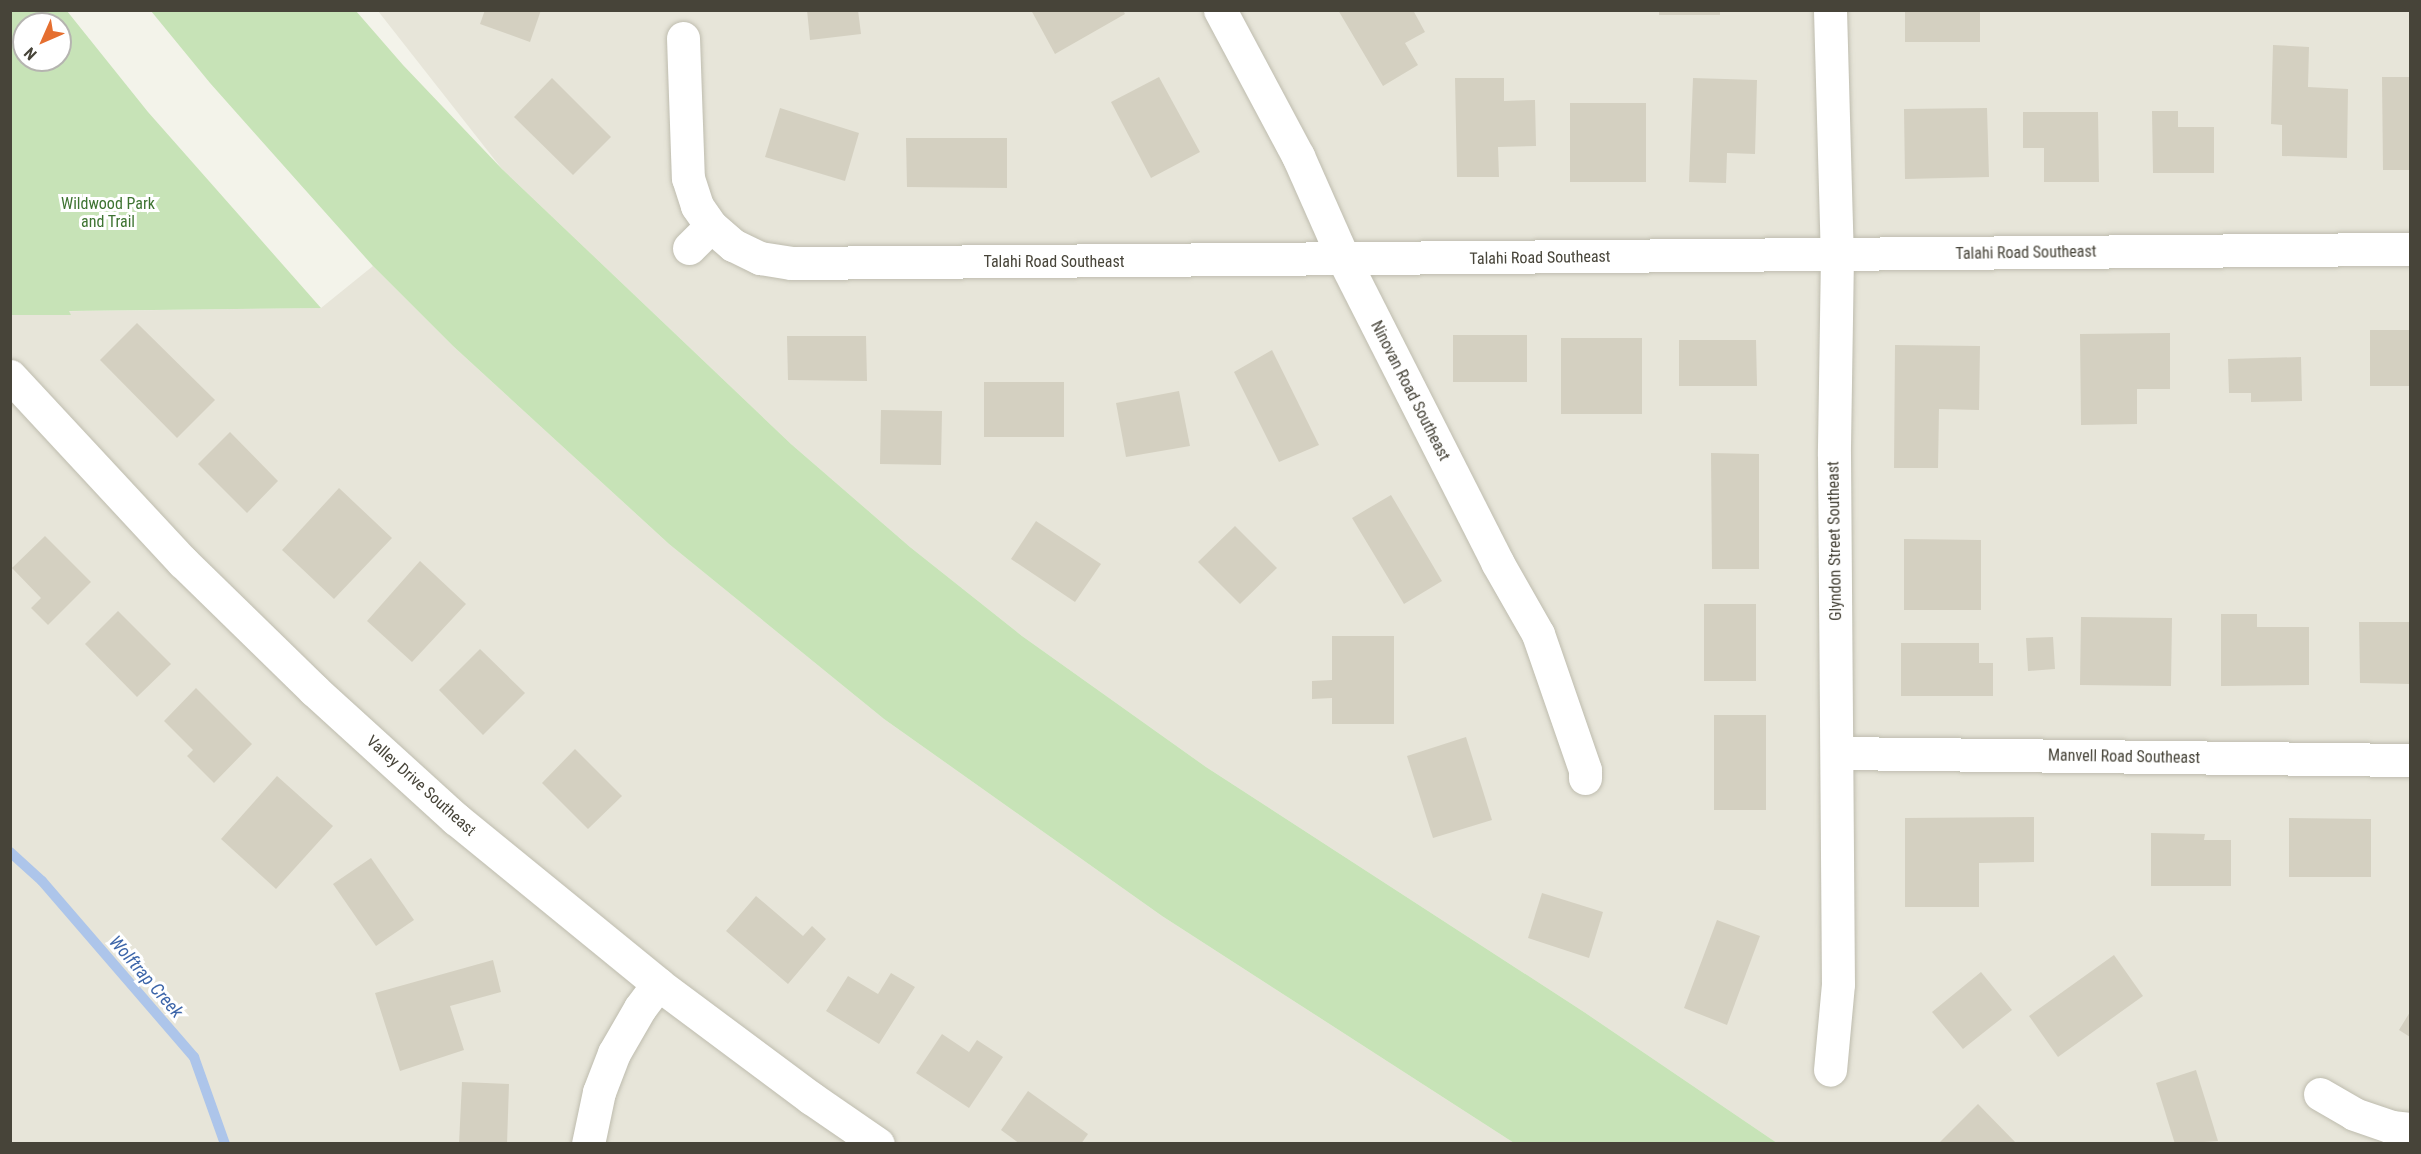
<!DOCTYPE html>
<html>
<head>
<meta charset="utf-8">
<style>
	body { margin:0 }
	#map { position:relative; width:2421px; height:1154px; overflow:hidden; background:#f3f3ea; font-family:"Roboto Condensed",sans-serif }
	div>[style] { position:absolute }
	.residential>* { inset:0; background:#e7e5d9 }
	.green>* { inset:0; background:#c7e3b7 }
	.stream>* { height:10px; margin:-5px; padding:0 5px; transform-origin:5px; border-radius:5px; background:#adc5ea }
	.building>* { inset:0; background:#d4d0c1 }
	.roads { filter:drop-shadow(0 0 2px #bebcae) drop-shadow(0 0 2px #bebcae) }
	.street>* { height:33px; margin:-16.5px; padding:0 16.5px; transform-origin:16.5px; border-radius:16.5px; background:#fff }
	span { translate:-50% -50%; white-space:nowrap; text-align:center; line-height:1.15; -webkit-text-stroke:6px #fff; paint-order:stroke }
	.park-label { font-size:16px; color:#3d7331 }
	.street-label { font-size:16px; color:#474439 }
	.water-label { font-size:18px; color:#3c65a9; font-style:italic }
	.frame { position:absolute; inset:0; border:12px solid #474439; pointer-events:none }
	.north { position:absolute; left:12px; top:12px; width:60px; height:60px; box-sizing:border-box; background:#fff; border:2px solid #b5b4b0; border-radius:50%; rotate:225deg; font-size:16px; font-weight:700; line-height:24px; text-align:center; color:#474439 }
	.north::after { content:''; display:block; margin:auto; width:21px; height:27px; background:#e56f30; clip-path:polygon(50% 0,100% 100%,50% 72%,0 100%) }
</style>
</head>
<body>
<div id="map">
	<div class="residential">
		<i style="clip-path:polygon(378px 11px,2410px 11px,2410px 1143px,1777px 1143px,1584px 1012px,1206px 767px,1022px 636px,910px 547px,791px 444px,502px 169px)"></i>
		<i style="clip-path:polygon(373px 266px,453px 346px,669px 544px,884px 719px,1162px 916px,1514px 1143px,11px 1143px,10px 312px,321px 308px)"></i>
	</div>
	<div class="green">
		<i style="clip-path:polygon(evenodd,10px 11px,67px 11px,148px 112px,321px 308px,69px 311px,71px 315px,11px 315px,10px 11px,24px 24px,60px 24px,60px 60px,24px 60px,24px 24px)"></i>
		<i style="clip-path:polygon(151px 11px,356px 11px,403px 65px,502px 169px,791px 444px,910px 547px,1022px 636px,1206px 767px,1584px 1012px,1777px 1143px,1514px 1143px,1162px 916px,884px 719px,669px 544px,453px 346px,373px 266px,210px 83px)"></i>
	</div>
	<div class="stream">
		<i style="left:10px;top:852px;width:43px;rotate:42.2deg"></i>
		<i style="left:42px;top:881px;width:233px;rotate:49.2deg"></i>
		<i style="left:194px;top:1057px;width:92px;rotate:70.4deg"></i>
	</div>
	<div class="building">
		<i style="clip-path:polygon(485px 10px,541px 10px,530px 42px,480px 24px)"></i>
		<i style="clip-path:polygon(807px 10px,858px 10px,861px 34px,810px 40px)"></i>
		<i style="clip-path:polygon(1031px 10px,1123px 10px,1125px 14px,1055px 54px)"></i>
		<i style="clip-path:polygon(1338px 10px,1413px 10px,1425px 32px,1405px 43px,1418px 65px,1383px 86px)"></i>
		<i style="clip-path:polygon(1659px 10px,1720px 10px,1720px 15px,1659px 15px)"></i>
		<i style="clip-path:polygon(1905px 10px,1980px 10px,1980px 42px,1905px 42px)"></i>
		<i style="clip-path:polygon(2273px 45px,2309px 47px,2308px 87px,2348px 89px,2347px 158px,2282px 156px,2282px 125px,2271px 124px)"></i>
		<i style="clip-path:polygon(1159px 77px,1200px 152px,1151px 178px,1111px 102px)"></i>
		<i style="clip-path:polygon(2382px 77px,2410px 77px,2410px 170px,2383px 170px)"></i>
		<i style="clip-path:polygon(552px 78px,611px 137px,573px 175px,514px 117px)"></i>
		<i style="clip-path:polygon(1455px 78px,1504px 78px,1504px 101px,1535px 100px,1536px 146px,1498px 147px,1499px 177px,1457px 177px)"></i>
		<i style="clip-path:polygon(1693px 78px,1757px 80px,1755px 154px,1727px 153px,1726px 183px,1689px 182px)"></i>
		<i style="clip-path:polygon(1570px 103px,1646px 103px,1646px 182px,1570px 182px)"></i>
		<i style="clip-path:polygon(780px 108px,859px 133px,845px 181px,765px 157px)"></i>
		<i style="clip-path:polygon(1987px 108px,1989px 177px,1905px 179px,1904px 109px)"></i>
		<i style="clip-path:polygon(2152px 111px,2178px 111px,2178px 127px,2214px 127px,2214px 173px,2153px 173px)"></i>
		<i style="clip-path:polygon(2023px 112px,2098px 112px,2099px 182px,2044px 182px,2044px 148px,2023px 148px)"></i>
		<i style="clip-path:polygon(906px 138px,1007px 138px,1007px 188px,907px 187px)"></i>
		<i style="clip-path:polygon(137px 323px,215px 400px,177px 438px,100px 360px)"></i>
		<i style="clip-path:polygon(2370px 330px,2410px 330px,2410px 386px,2370px 386px)"></i>
		<i style="clip-path:polygon(2170px 333px,2170px 389px,2137px 389px,2137px 424px,2081px 425px,2080px 334px)"></i>
		<i style="clip-path:polygon(1453px 335px,1527px 335px,1527px 382px,1453px 382px)"></i>
		<i style="clip-path:polygon(787px 336px,866px 336px,867px 381px,788px 380px)"></i>
		<i style="clip-path:polygon(1561px 338px,1642px 338px,1642px 414px,1561px 414px)"></i>
		<i style="clip-path:polygon(1679px 340px,1756px 340px,1757px 386px,1679px 386px)"></i>
		<i style="clip-path:polygon(1895px 345px,1980px 346px,1979px 410px,1939px 409px,1938px 468px,1894px 468px)"></i>
		<i style="clip-path:polygon(1272px 350px,1319px 445px,1279px 462px,1234px 372px)"></i>
		<i style="clip-path:polygon(2301px 357px,2302px 401px,2251px 402px,2251px 393px,2229px 393px,2228px 359px)"></i>
		<i style="clip-path:polygon(984px 382px,1064px 382px,1064px 437px,984px 437px)"></i>
		<i style="clip-path:polygon(1179px 391px,1190px 446px,1126px 457px,1116px 403px)"></i>
		<i style="clip-path:polygon(881px 410px,942px 411px,941px 465px,880px 464px)"></i>
		<i style="clip-path:polygon(230px 432px,278px 481px,247px 513px,198px 464px)"></i>
		<i style="clip-path:polygon(1711px 453px,1759px 454px,1759px 569px,1712px 569px)"></i>
		<i style="clip-path:polygon(339px 488px,392px 538px,334px 599px,282px 550px)"></i>
		<i style="clip-path:polygon(1391px 495px,1442px 581px,1404px 604px,1352px 518px)"></i>
		<i style="clip-path:polygon(1036px 521px,1101px 564px,1075px 602px,1011px 559px)"></i>
		<i style="clip-path:polygon(1235px 526px,1277px 568px,1240px 604px,1198px 562px)"></i>
		<i style="clip-path:polygon(45px 536px,91px 582px,48px 625px,31px 608px,41px 598px,12px 568px)"></i>
		<i style="clip-path:polygon(1904px 539px,1981px 540px,1981px 610px,1904px 610px)"></i>
		<i style="clip-path:polygon(420px 561px,466px 604px,412px 662px,367px 621px)"></i>
		<i style="clip-path:polygon(1704px 604px,1756px 604px,1756px 681px,1704px 681px)"></i>
		<i style="clip-path:polygon(118px 611px,171px 664px,137px 697px,85px 644px)"></i>
		<i style="clip-path:polygon(2221px 614px,2257px 614px,2257px 627px,2309px 627px,2309px 685px,2221px 686px)"></i>
		<i style="clip-path:polygon(2081px 617px,2172px 618px,2171px 686px,2080px 685px)"></i>
		<i style="clip-path:polygon(2359px 622px,2410px 622px,2410px 684px,2360px 683px)"></i>
		<i style="clip-path:polygon(1332px 636px,1394px 636px,1394px 724px,1332px 724px,1332px 698px,1312px 699px,1312px 681px,1332px 680px)"></i>
		<i style="clip-path:polygon(2053px 637px,2055px 669px,2028px 671px,2026px 638px)"></i>
		<i style="clip-path:polygon(1901px 643px,1979px 643px,1979px 663px,1993px 663px,1993px 696px,1901px 696px)"></i>
		<i style="clip-path:polygon(480px 649px,525px 693px,483px 735px,439px 690px)"></i>
		<i style="clip-path:polygon(196px 688px,252px 744px,214px 783px,187px 756px,193px 750px,164px 721px)"></i>
		<i style="clip-path:polygon(1714px 715px,1766px 715px,1766px 810px,1714px 810px)"></i>
		<i style="clip-path:polygon(1466px 737px,1492px 820px,1433px 838px,1407px 756px)"></i>
		<i style="clip-path:polygon(575px 749px,622px 796px,588px 829px,542px 783px)"></i>
		<i style="clip-path:polygon(277px 776px,333px 826px,276px 889px,221px 839px)"></i>
		<i style="clip-path:polygon(2034px 817px,2034px 862px,1979px 863px,1979px 907px,1905px 907px,1905px 818px)"></i>
		<i style="clip-path:polygon(2289px 818px,2371px 819px,2371px 877px,2289px 877px)"></i>
		<i style="clip-path:polygon(2151px 833px,2205px 834px,2204px 840px,2231px 840px,2231px 886px,2151px 886px)"></i>
		<i style="clip-path:polygon(371px 858px,414px 920px,376px 946px,333px 884px)"></i>
		<i style="clip-path:polygon(1542px 893px,1603px 912px,1589px 958px,1528px 938px)"></i>
		<i style="clip-path:polygon(756px 896px,803px 936px,812px 926px,826px 939px,788px 984px,726px 931px)"></i>
		<i style="clip-path:polygon(1717px 920px,1760px 936px,1727px 1025px,1684px 1008px)"></i>
		<i style="clip-path:polygon(2114px 955px,2143px 996px,2058px 1057px,2029px 1016px)"></i>
		<i style="clip-path:polygon(493px 960px,501px 992px,450px 1006px,464px 1050px,400px 1071px,375px 993px)"></i>
		<i style="clip-path:polygon(1981px 972px,2012px 1010px,1963px 1049px,1932px 1012px)"></i>
		<i style="clip-path:polygon(891px 973px,915px 987px,879px 1044px,826px 1011px,848px 976px,878px 994px)"></i>
		<i style="clip-path:polygon(2410px 1012px,2410px 1037px,2399px 1030px)"></i>
		<i style="clip-path:polygon(942px 1034px,969px 1052px,977px 1040px,1003px 1057px,969px 1108px,916px 1073px)"></i>
		<i style="clip-path:polygon(2196px 1070px,2218px 1141px,2175px 1144px,2156px 1083px)"></i>
		<i style="clip-path:polygon(462px 1082px,509px 1084px,507px 1144px,459px 1144px)"></i>
		<i style="clip-path:polygon(1028px 1091px,1088px 1134px,1081px 1144px,1020px 1144px,1001px 1130px)"></i>
		<i style="clip-path:polygon(1978px 1104px,2017px 1144px,1938px 1144px)"></i>
	</div>
	<div class="roads">
		<div class="street">
			<i style="left:1220px;top:10px;width:166px;rotate:61.9deg"></i>
			<i style="left:1298px;top:156px;width:114px;rotate:66.1deg"></i>
			<i style="left:1344px;top:260px;width:339px;rotate:63.1deg"></i>
			<i style="left:1497px;top:562px;width:83px;rotate:60.3deg"></i>
			<i style="left:1538px;top:634px;width:144px;rotate:70.9deg"></i>
			<i style="left:1585px;top:770px;width:8px;rotate:90deg"></i>
			<i style="left:1830px;top:10px;width:245px;rotate:88.4deg"></i>
			<i style="left:1837px;top:255px;width:200px;rotate:90.9deg"></i>
			<i style="left:1834px;top:455px;width:529px;rotate:89.57deg"></i>
			<i style="left:1838px;top:984px;width:86px;rotate:95.3deg"></i>
			<i style="left:683px;top:38px;width:140px;rotate:88deg"></i>
			<i style="left:688px;top:178px;width:29px;rotate:72deg"></i>
			<i style="left:697px;top:206px;width:24px;rotate:55deg"></i>
			<i style="left:711px;top:226px;width:29px;rotate:41deg"></i>
			<i style="left:733px;top:245px;width:30px;rotate:26deg"></i>
			<i style="left:760px;top:258px;width:31px;rotate:9deg"></i>
			<i style="left:791px;top:263px;width:1619px;rotate:-0.5deg"></i>
			<i style="left:689px;top:248px;width:31px;rotate:-45deg"></i>
			<i style="left:10px;top:376px;width:254px;rotate:47.1deg"></i>
			<i style="left:183px;top:562px;width:183px;rotate:44.3deg"></i>
			<i style="left:314px;top:690px;width:192px;rotate:42.3deg"></i>
			<i style="left:456px;top:819px;width:261px;rotate:39.2deg"></i>
			<i style="left:658px;top:984px;width:191px;rotate:36.7deg"></i>
			<i style="left:811px;top:1098px;width:81px;rotate:34.5deg"></i>
			<i style="left:1837px;top:753px;width:573px;rotate:0.7deg"></i>
			<i style="left:2320px;top:1094px;width:39px;rotate:30deg"></i>
			<i style="left:2354px;top:1114px;width:39px;rotate:19deg"></i>
			<i style="left:2391px;top:1127px;width:19px;rotate:6deg"></i>
			<i style="left:588px;top:1144px;width:53px;rotate:-78.1deg"></i>
			<i style="left:599px;top:1092px;width:42px;rotate:-69deg"></i>
			<i style="left:614px;top:1053px;width:52px;rotate:-60deg"></i>
			<i style="left:640px;top:1008px;width:30px;rotate:-53deg"></i>
		</div>
	</div>
	<div class="park-label">
		<span style="left:108px;top:213px">Wildwood Park<br>and Trail</span>
	</div>
	<div class="street-label">
		<span style="left:2026px;top:253px;rotate:-1deg">Talahi Road Southeast</span>
		<span style="left:1540px;top:258px;rotate:-1deg">Talahi Road Southeast</span>
		<span style="left:1054px;top:262px">Talahi Road Southeast</span>
		<span style="left:1410px;top:391px;rotate:63deg">Ninovan Road Southeast</span>
		<span style="left:1835px;top:541px;rotate:-91deg">Glyndon Street Southeast</span>
		<span style="left:2124px;top:757px;rotate:1deg">Manvell Road Southeast</span>
		<span style="left:421px;top:786px;rotate:42deg">Valley Drive Southeast</span>
	</div>
	<div class="water-label">
		<span style="left:146px;top:977px;rotate:49deg">Wolftrap Creek</span>
	</div>
	<div class="frame"></div>
	<div class="north">N</div>
</div>
</body>
</html>
